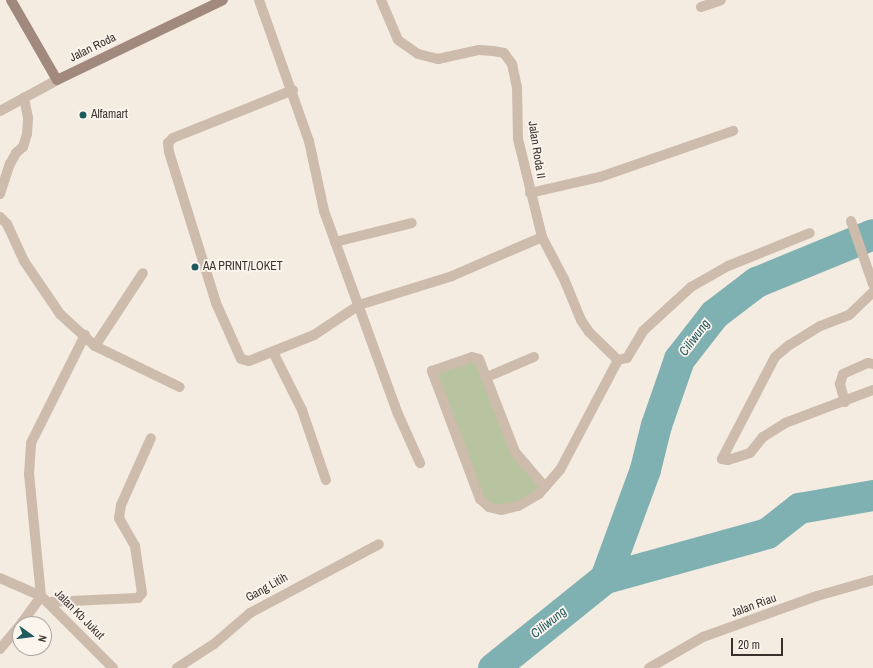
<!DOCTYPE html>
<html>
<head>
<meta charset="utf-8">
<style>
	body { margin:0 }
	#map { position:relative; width:873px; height:668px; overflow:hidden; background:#f4ebe1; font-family:"Archivo Narrow",sans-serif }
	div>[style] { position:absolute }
	.green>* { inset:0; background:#b8c4a0 }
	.river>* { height:31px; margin:-15.5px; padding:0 15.5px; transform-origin:15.5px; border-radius:15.5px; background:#7fb0b2 }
	.lane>* { height:10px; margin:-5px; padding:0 5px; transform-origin:5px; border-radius:5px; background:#cdbbac }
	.street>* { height:10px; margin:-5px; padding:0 5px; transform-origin:5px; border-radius:5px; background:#cdbbac }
	.secondary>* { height:10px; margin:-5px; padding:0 5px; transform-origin:5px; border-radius:5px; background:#a18a7d }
	.dots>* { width:11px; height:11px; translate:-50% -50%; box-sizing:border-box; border:2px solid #fbf5ee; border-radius:50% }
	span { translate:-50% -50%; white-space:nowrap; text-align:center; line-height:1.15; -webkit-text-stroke:3.5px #fbf5ee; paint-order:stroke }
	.street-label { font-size:12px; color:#3b302b }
	.poi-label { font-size:12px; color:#3b302b }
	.left { translate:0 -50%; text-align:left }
	.water-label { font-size:13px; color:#1f5a5e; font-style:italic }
	.north { position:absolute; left:12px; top:616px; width:40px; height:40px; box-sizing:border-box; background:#fbf5ee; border:1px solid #aea6a0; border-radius:50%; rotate:104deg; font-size:11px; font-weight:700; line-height:16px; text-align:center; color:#3b302b }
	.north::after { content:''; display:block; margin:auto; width:14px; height:18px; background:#1f5a5e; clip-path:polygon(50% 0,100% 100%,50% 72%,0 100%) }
	.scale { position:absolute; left:731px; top:638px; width:52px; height:18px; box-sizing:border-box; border:2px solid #3b302b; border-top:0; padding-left:5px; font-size:12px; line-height:14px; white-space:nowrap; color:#3b302b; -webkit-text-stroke:3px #fbf5ee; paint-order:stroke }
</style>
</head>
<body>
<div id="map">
	<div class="green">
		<i style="clip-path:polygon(475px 357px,515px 452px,545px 487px,501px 510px,480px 499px,432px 371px)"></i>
	</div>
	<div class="river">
		<i style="left:605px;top:578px;width:116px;rotate:-69.8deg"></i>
		<i style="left:645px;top:469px;width:45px;rotate:-76deg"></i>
		<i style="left:656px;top:425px;width:70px;rotate:-70.8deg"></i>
		<i style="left:679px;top:359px;width:57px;rotate:-52.1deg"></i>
		<i style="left:714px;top:314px;width:53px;rotate:-37.3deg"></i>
		<i style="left:756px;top:282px;width:126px;rotate:-22.3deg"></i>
		<i style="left:493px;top:668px;width:144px;rotate:-38.8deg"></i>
		<i style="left:605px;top:578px;width:168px;rotate:-15.5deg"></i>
		<i style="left:767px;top:533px;width:41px;rotate:-38deg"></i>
		<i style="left:799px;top:508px;width:75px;rotate:-10deg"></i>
	</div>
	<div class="lane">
		<i style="left:487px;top:377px;width:51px;rotate:-23.1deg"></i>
		<i style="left:545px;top:487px;width:9px;rotate:131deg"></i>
		<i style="left:539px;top:494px;width:24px;rotate:150deg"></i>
		<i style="left:518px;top:506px;width:17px;rotate:167deg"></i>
		<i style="left:501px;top:510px;width:12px;rotate:-166deg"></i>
		<i style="left:489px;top:507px;width:12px;rotate:-138deg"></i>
		<i style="left:480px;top:499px;width:137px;rotate:-110.6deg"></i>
		<i style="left:432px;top:371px;width:42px;rotate:-19.3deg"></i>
		<i style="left:472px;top:357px;width:7px;rotate:16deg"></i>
		<i style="left:479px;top:359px;width:100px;rotate:68.8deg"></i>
		<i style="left:515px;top:452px;width:46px;rotate:49.4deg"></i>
		<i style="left:545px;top:487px;width:23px;rotate:-49deg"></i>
		<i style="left:560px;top:470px;width:124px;rotate:-62.2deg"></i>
	</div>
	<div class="street">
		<i style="left:259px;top:0;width:150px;rotate:70.5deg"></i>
		<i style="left:309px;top:141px;width:72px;rotate:77.9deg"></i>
		<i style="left:324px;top:211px;width:216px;rotate:70deg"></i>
		<i style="left:398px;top:414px;width:54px;rotate:65.8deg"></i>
		<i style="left:381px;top:0;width:43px;rotate:67deg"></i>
		<i style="left:398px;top:40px;width:24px;rotate:35deg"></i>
		<i style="left:418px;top:54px;width:21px;rotate:14deg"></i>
		<i style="left:438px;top:59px;width:42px;rotate:-12.4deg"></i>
		<i style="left:479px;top:50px;width:14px;rotate:4deg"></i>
		<i style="left:493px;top:51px;width:11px;rotate:10deg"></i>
		<i style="left:504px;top:53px;width:14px;rotate:54deg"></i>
		<i style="left:512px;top:64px;width:24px;rotate:78deg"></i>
		<i style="left:517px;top:87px;width:52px;rotate:88.9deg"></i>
		<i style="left:518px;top:139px;width:101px;rotate:76.2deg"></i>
		<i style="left:542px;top:237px;width:47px;rotate:62.4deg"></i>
		<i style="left:564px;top:279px;width:44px;rotate:67.5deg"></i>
		<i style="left:581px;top:320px;width:14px;rotate:56deg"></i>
		<i style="left:589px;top:332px;width:40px;rotate:44deg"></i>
		<i style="left:618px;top:360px;width:9px;rotate:-13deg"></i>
		<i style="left:627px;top:358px;width:31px;rotate:-59deg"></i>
		<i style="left:643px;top:331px;width:65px;rotate:-42.5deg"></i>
		<i style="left:691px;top:287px;width:43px;rotate:-29.6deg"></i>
		<i style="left:728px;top:266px;width:88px;rotate:-21.9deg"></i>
		<i style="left:701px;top:7px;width:21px;rotate:-19deg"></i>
		<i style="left:293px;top:90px;width:129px;rotate:158.2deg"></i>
		<i style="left:173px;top:138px;width:7px;rotate:135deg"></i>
		<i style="left:168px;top:143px;width:9px;rotate:84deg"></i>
		<i style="left:169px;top:152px;width:158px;rotate:72.7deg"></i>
		<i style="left:216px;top:303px;width:61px;rotate:65.9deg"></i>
		<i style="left:241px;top:359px;width:8px;rotate:14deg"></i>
		<i style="left:249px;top:361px;width:70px;rotate:-21.8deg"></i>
		<i style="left:314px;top:335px;width:54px;rotate:-33.7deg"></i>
		<i style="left:359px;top:305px;width:97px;rotate:-17.3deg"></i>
		<i style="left:452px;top:276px;width:98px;rotate:-23.4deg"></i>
		<i style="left:0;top:111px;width:65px;rotate:-28.5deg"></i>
		<i style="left:530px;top:193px;width:72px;rotate:-12.9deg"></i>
		<i style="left:600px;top:177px;width:141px;rotate:-19.1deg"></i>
		<i style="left:0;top:194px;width:32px;rotate:-72deg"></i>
		<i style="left:10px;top:164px;width:13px;rotate:-61deg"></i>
		<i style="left:16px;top:153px;width:9px;rotate:-41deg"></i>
		<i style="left:23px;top:147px;width:14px;rotate:-73deg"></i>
		<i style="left:27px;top:134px;width:16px;rotate:-86deg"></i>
		<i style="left:28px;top:118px;width:21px;rotate:-101deg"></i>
		<i style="left:0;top:217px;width:10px;rotate:45deg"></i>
		<i style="left:7px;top:224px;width:41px;rotate:65.3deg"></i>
		<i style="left:24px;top:261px;width:64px;rotate:55.8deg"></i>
		<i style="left:60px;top:314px;width:47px;rotate:42.4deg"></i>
		<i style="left:95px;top:346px;width:94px;rotate:25.8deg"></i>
		<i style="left:851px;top:221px;width:67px;rotate:70.8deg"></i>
		<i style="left:335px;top:242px;width:79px;rotate:-13.9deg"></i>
		<i style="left:873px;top:292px;width:33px;rotate:136deg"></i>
		<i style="left:849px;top:315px;width:31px;rotate:159deg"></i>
		<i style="left:820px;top:326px;width:36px;rotate:148deg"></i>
		<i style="left:789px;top:345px;width:18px;rotate:139deg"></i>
		<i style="left:775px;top:357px;width:115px;rotate:117.5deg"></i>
		<i style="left:722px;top:459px;width:6px;rotate:9deg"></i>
		<i style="left:728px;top:460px;width:23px;rotate:-18deg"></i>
		<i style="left:750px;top:453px;width:21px;rotate:-51deg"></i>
		<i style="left:763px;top:437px;width:26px;rotate:-32deg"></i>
		<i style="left:785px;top:423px;width:94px;rotate:-20.6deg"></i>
		<i style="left:95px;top:346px;width:87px;rotate:-56.7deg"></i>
		<i style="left:273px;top:352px;width:65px;rotate:63.4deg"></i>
		<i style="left:302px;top:410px;width:74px;rotate:71.1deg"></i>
		<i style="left:845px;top:402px;width:19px;rotate:-106deg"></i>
		<i style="left:840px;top:384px;width:10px;rotate:-73deg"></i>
		<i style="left:843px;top:374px;width:27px;rotate:-24deg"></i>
		<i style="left:868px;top:363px;width:5px;rotate:11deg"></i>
		<i style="left:0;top:578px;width:45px;rotate:23.7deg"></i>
		<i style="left:41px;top:596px;width:102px;rotate:45deg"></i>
		<i style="left:48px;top:602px;width:90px;rotate:-2.5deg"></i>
		<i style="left:138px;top:598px;width:6px;rotate:-51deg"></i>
		<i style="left:142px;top:593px;width:48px;rotate:-98.5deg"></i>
		<i style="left:135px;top:546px;width:32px;rotate:-120deg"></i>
		<i style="left:119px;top:518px;width:13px;rotate:-81deg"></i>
		<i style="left:121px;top:505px;width:73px;rotate:-65.9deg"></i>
		<i style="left:21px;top:624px;width:34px;rotate:-54deg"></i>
		<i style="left:41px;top:596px;width:123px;rotate:-95.6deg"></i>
		<i style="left:29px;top:474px;width:31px;rotate:-86deg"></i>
		<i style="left:31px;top:443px;width:121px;rotate:-63.4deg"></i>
		<i style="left:0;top:649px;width:31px;rotate:-50deg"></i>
		<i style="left:177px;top:668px;width:44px;rotate:-33deg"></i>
		<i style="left:214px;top:644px;width:48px;rotate:-40.7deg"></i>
		<i style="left:250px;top:613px;width:146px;rotate:-28.1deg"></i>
		<i style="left:649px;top:668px;width:62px;rotate:-29.9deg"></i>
		<i style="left:703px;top:637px;width:121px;rotate:-19.8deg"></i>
		<i style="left:817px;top:596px;width:58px;rotate:-15.9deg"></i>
	</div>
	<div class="secondary">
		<i style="left:11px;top:0;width:92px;rotate:60.1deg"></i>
		<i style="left:57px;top:80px;width:184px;rotate:-25.7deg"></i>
	</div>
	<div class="dots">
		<i style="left:83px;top:115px;background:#1f5a5e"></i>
		<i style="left:195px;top:267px;background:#1f5a5e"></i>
	</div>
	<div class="street-label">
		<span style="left:93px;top:48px;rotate:-26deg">Jalan Roda</span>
		<span style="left:536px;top:150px;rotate:81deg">Jalan Roda II</span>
		<span style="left:267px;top:588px;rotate:-29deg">Gang Litih</span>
		<span style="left:754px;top:606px;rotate:-20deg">Jalan Riau</span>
		<span style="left:79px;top:615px;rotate:45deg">Jalan Kb Jukut</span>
	</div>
	<div class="poi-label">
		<span class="left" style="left:91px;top:115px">Alfamart</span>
		<span class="left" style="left:203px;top:267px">AA PRINT/LOKET</span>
	</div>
	<div class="water-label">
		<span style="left:695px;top:338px;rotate:-53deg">Ciliwung</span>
		<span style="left:549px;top:623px;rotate:-39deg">Ciliwung</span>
	</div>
	<div class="north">N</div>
	<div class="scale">20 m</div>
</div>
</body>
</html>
